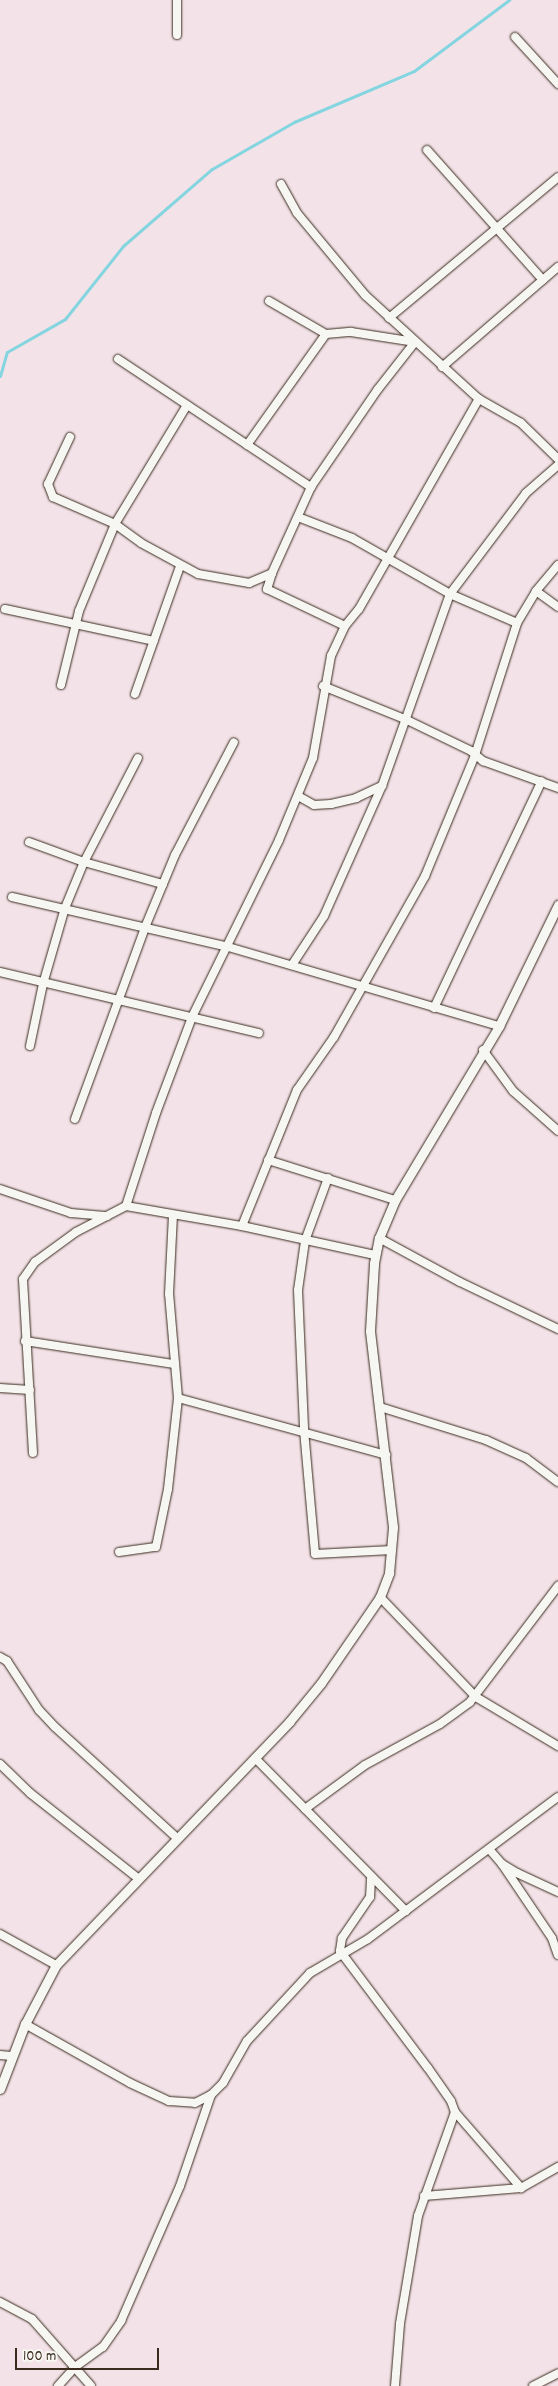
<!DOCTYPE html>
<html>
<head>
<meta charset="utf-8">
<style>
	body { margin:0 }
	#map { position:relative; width:558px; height:2386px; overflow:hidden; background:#f3e3e8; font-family:Dekko,sans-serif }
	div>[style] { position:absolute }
	.stream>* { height:3px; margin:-1.5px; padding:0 1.5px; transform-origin:1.5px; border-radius:1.5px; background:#85d5e0 }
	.roads { filter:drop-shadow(0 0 1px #3b2a1e) drop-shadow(0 0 1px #3b2a1e) }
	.minor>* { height:8px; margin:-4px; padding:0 4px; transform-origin:4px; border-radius:4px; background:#f6f6f2 }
	.tertiary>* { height:9px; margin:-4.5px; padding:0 4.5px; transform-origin:4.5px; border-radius:4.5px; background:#f6f6f2 }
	span { translate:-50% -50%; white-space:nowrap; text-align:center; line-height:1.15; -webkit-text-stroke:4px #f6f6f2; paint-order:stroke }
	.scale { position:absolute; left:15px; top:2348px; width:144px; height:22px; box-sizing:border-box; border:2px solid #3b2a1e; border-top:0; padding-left:6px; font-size:15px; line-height:18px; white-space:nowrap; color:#3b2a1e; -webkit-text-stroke:4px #f6f6f2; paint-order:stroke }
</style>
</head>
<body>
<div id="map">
	<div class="stream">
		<i style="left:0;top:376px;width:25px;rotate:-74deg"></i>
		<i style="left:7px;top:352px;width:67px;rotate:-29.6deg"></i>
		<i style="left:65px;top:319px;width:93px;rotate:-51.5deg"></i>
		<i style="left:123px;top:246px;width:118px;rotate:-40.9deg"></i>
		<i style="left:212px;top:169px;width:95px;rotate:-29.8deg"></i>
		<i style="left:294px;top:122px;width:130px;rotate:-23deg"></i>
		<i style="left:414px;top:71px;width:119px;rotate:-36.8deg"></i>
	</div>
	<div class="roads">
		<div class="minor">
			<i style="left:177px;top:35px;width:35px;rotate:-90deg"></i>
			<i style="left:515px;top:37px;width:64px;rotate:47.5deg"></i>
			<i style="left:427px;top:150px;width:174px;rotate:48.3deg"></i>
			<i style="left:281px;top:184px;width:33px;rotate:61deg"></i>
			<i style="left:297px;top:213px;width:107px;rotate:50.3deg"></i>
			<i style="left:365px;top:295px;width:154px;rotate:42.4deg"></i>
			<i style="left:479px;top:399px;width:48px;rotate:29.7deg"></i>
			<i style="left:521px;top:423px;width:52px;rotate:44.2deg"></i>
			<i style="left:269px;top:301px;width:66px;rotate:30.1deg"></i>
			<i style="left:326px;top:334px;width:25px;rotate:-5deg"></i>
			<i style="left:351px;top:332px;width:65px;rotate:8.9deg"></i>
			<i style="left:415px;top:342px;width:60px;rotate:128.2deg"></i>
			<i style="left:378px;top:389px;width:119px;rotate:124.4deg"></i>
			<i style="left:311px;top:487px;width:94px;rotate:114.4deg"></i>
			<i style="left:389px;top:318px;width:220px;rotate:-39.8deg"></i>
			<i style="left:118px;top:359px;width:232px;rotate:33.6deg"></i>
			<i style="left:442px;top:367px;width:153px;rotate:-40.8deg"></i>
			<i style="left:70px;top:437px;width:52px;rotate:115.1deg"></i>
			<i style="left:48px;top:484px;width:14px;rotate:69deg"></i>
			<i style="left:53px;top:497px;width:68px;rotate:23.5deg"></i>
			<i style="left:115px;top:524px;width:32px;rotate:36deg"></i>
			<i style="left:141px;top:543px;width:65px;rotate:28.5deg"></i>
			<i style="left:198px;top:574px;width:52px;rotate:10deg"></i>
			<i style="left:249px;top:583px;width:25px;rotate:-23deg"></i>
			<i style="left:272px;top:573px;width:17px;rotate:107deg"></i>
			<i style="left:267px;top:589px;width:86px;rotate:25.4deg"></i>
			<i style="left:247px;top:445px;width:136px;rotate:-54.6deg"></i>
			<i style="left:298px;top:517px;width:58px;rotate:21.3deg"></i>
			<i style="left:352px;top:538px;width:113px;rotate:29.7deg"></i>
			<i style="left:450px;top:594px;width:73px;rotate:23.4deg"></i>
			<i style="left:536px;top:591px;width:27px;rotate:36deg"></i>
			<i style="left:5px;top:609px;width:152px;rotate:12.1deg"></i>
			<i style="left:61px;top:685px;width:76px;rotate:-76.3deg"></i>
			<i style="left:79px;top:611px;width:94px;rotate:-67.5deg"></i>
			<i style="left:115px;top:524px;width:139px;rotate:-58.8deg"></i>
			<i style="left:323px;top:686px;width:91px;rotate:22deg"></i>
			<i style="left:407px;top:720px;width:71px;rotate:25.8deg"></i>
			<i style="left:471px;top:751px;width:16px;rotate:40deg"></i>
			<i style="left:483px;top:761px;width:80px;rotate:19.8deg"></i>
			<i style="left:135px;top:694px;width:136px;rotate:-70.6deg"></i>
			<i style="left:298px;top:796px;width:18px;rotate:29deg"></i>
			<i style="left:314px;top:805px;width:17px;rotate:-3deg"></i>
			<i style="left:331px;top:804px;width:26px;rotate:-13deg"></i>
			<i style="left:356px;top:798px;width:29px;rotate:-25deg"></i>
			<i style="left:382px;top:786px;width:204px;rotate:-70.5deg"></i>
			<i style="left:450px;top:594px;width:126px;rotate:-53deg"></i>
			<i style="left:526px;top:493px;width:43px;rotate:-41.2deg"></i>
			<i style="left:29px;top:842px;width:59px;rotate:20deg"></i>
			<i style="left:84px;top:862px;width:82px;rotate:15.6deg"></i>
			<i style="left:12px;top:897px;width:219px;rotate:13deg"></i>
			<i style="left:225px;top:946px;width:285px;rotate:16.3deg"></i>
			<i style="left:292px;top:965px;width:59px;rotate:-56.9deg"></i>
			<i style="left:324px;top:916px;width:142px;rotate:-66deg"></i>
			<i style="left:0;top:972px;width:266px;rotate:13.3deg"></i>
			<i style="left:434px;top:1008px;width:251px;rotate:-64.6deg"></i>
			<i style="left:30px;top:1046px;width:63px;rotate:-78.2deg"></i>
			<i style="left:43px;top:984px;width:79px;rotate:-73.9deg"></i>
			<i style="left:65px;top:908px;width:50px;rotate:-67.6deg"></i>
			<i style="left:84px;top:862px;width:117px;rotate:-62.6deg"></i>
			<i style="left:483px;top:1050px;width:51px;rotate:53.8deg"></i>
			<i style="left:513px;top:1091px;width:60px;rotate:41.6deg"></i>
			<i style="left:75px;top:1119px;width:207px;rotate:-69.9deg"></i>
			<i style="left:146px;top:925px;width:76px;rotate:-67.5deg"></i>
			<i style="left:175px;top:855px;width:127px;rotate:-62.4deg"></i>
			<i style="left:268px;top:1160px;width:133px;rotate:17.5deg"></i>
			<i style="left:328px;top:1178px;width:67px;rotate:110.1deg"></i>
			<i style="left:305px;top:1241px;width:49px;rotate:98.1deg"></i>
			<i style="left:298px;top:1290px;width:140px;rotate:87.5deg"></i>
			<i style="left:304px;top:1430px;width:124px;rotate:84.9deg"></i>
			<i style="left:315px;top:1554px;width:77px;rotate:-3deg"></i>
			<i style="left:0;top:1189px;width:75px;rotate:18.7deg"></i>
			<i style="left:71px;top:1213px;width:36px;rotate:5deg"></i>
			<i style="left:126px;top:1206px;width:98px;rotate:-72.1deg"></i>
			<i style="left:156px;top:1113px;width:103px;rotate:-69.4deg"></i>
			<i style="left:192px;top:1017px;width:197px;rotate:-63.8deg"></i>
			<i style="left:279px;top:840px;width:89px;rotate:-67.5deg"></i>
			<i style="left:313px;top:758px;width:104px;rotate:-80deg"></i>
			<i style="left:331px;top:656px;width:33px;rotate:-65deg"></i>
			<i style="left:345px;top:626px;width:22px;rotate:-51deg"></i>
			<i style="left:359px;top:609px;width:242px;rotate:-60.3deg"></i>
			<i style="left:242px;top:1226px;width:147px;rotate:-68deg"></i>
			<i style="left:297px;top:1090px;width:65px;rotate:-55.1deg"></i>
			<i style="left:334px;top:1037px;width:185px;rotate:-60.5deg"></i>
			<i style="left:425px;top:876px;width:131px;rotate:-67.5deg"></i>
			<i style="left:475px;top:755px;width:139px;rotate:-72.3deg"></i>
			<i style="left:517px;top:623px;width:37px;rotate:-59deg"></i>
			<i style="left:536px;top:591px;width:34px;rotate:-50deg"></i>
			<i style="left:379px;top:1238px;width:92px;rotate:28.5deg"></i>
			<i style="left:460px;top:1282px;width:109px;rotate:25.6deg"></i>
			<i style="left:25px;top:1341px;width:151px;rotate:8.8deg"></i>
			<i style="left:0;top:1388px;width:30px;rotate:4deg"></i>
			<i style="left:178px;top:1398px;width:216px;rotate:15.3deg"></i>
			<i style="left:380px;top:1407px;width:111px;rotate:17.3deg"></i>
			<i style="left:486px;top:1440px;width:44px;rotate:24.2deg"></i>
			<i style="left:526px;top:1458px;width:40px;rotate:37deg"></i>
			<i style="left:33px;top:1453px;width:174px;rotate:-93.3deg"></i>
			<i style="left:23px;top:1279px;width:21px;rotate:-55deg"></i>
			<i style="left:35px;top:1262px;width:51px;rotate:-36.2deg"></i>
			<i style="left:76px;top:1232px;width:56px;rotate:-27.5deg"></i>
			<i style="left:126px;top:1206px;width:118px;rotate:9.8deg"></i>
			<i style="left:242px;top:1226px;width:136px;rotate:12.3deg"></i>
			<i style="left:119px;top:1552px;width:37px;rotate:-8deg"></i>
			<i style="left:156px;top:1547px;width:59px;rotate:-78.3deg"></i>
			<i style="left:168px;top:1489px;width:92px;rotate:-83.7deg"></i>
			<i style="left:178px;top:1398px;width:104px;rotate:-94.9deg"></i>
			<i style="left:169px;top:1294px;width:79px;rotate:-87.1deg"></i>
			<i style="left:380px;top:1597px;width:139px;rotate:46.2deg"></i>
			<i style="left:476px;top:1697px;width:96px;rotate:30.9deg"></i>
			<i style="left:0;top:1657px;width:8px;rotate:30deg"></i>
			<i style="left:7px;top:1661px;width:59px;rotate:56.9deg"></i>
			<i style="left:39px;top:1710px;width:23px;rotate:47deg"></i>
			<i style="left:55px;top:1727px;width:166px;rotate:42.3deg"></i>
			<i style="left:255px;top:1758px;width:215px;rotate:45.4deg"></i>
			<i style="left:0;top:1764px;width:42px;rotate:44deg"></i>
			<i style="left:30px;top:1793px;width:139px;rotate:38.3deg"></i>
			<i style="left:305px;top:1809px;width:74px;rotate:-36.3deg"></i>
			<i style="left:365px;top:1765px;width:85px;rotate:-28.7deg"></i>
			<i style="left:440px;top:1724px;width:37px;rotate:-36deg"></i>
			<i style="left:470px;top:1702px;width:146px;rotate:-52.8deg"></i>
			<i style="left:489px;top:1849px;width:20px;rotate:49deg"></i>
			<i style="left:502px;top:1864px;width:17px;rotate:31deg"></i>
			<i style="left:517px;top:1873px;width:45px;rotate:24.9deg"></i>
			<i style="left:502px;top:1864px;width:89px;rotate:56deg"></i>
			<i style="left:552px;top:1938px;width:18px;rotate:71deg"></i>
			<i style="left:371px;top:1879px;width:18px;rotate:93deg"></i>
			<i style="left:370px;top:1897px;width:50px;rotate:124.3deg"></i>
			<i style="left:342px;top:1938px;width:13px;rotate:99deg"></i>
			<i style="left:340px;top:1951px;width:146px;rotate:53.1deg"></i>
			<i style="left:428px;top:2068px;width:40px;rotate:55.1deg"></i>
			<i style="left:451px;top:2101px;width:12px;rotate:70deg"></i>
			<i style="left:455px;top:2112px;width:110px;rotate:109.6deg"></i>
			<i style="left:418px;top:2216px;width:109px;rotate:99.5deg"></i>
			<i style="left:400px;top:2324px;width:62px;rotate:94.6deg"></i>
			<i style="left:0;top:1934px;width:64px;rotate:29deg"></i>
			<i style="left:25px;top:2024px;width:120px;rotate:29.3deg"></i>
			<i style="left:130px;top:2083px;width:43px;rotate:24.8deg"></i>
			<i style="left:169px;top:2101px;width:26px;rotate:4deg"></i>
			<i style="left:195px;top:2103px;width:18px;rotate:-27deg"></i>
			<i style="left:211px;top:2095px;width:17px;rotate:-45deg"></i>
			<i style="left:223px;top:2083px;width:48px;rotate:-60.3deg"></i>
			<i style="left:247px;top:2041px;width:93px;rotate:-47.2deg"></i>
			<i style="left:310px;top:1973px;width:67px;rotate:-30.4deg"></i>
			<i style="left:368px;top:1939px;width:237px;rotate:-36.8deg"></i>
			<i style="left:0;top:2055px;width:11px;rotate:5deg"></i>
			<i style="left:455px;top:2112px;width:101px;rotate:49deg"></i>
			<i style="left:424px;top:2196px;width:97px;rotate:-4.7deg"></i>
			<i style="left:521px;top:2188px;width:43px;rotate:-29.6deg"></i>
			<i style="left:0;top:2302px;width:36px;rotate:28deg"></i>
			<i style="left:32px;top:2319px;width:89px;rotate:48.6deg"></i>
			<i style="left:58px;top:2386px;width:25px;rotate:-48deg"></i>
			<i style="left:75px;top:2367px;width:34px;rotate:-36deg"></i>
			<i style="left:103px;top:2347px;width:32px;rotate:-55deg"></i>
			<i style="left:121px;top:2321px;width:147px;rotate:-66.4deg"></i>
			<i style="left:180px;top:2186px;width:96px;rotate:-71.2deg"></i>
			<i style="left:533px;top:2386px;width:28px;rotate:-27deg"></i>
		</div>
		<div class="tertiary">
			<i style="left:0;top:2089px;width:70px;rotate:-69deg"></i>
			<i style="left:25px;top:2024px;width:67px;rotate:-62.3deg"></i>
			<i style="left:56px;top:1965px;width:337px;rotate:-46.2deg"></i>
			<i style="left:289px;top:1722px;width:50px;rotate:-50.6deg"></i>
			<i style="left:321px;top:1683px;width:104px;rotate:-55.5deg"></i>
			<i style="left:380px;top:1597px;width:26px;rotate:-69deg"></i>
			<i style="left:389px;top:1573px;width:46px;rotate:-85deg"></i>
			<i style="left:393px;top:1527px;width:197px;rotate:-96.7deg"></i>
			<i style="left:370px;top:1331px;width:68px;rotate:-86.6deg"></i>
			<i style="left:374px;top:1263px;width:25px;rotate:-79deg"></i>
			<i style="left:379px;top:1238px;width:41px;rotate:-67.2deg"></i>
			<i style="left:395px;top:1200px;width:203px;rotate:-59.1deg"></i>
			<i style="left:499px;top:1026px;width:135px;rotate:-64deg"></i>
		</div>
	</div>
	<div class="scale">100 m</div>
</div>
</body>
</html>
